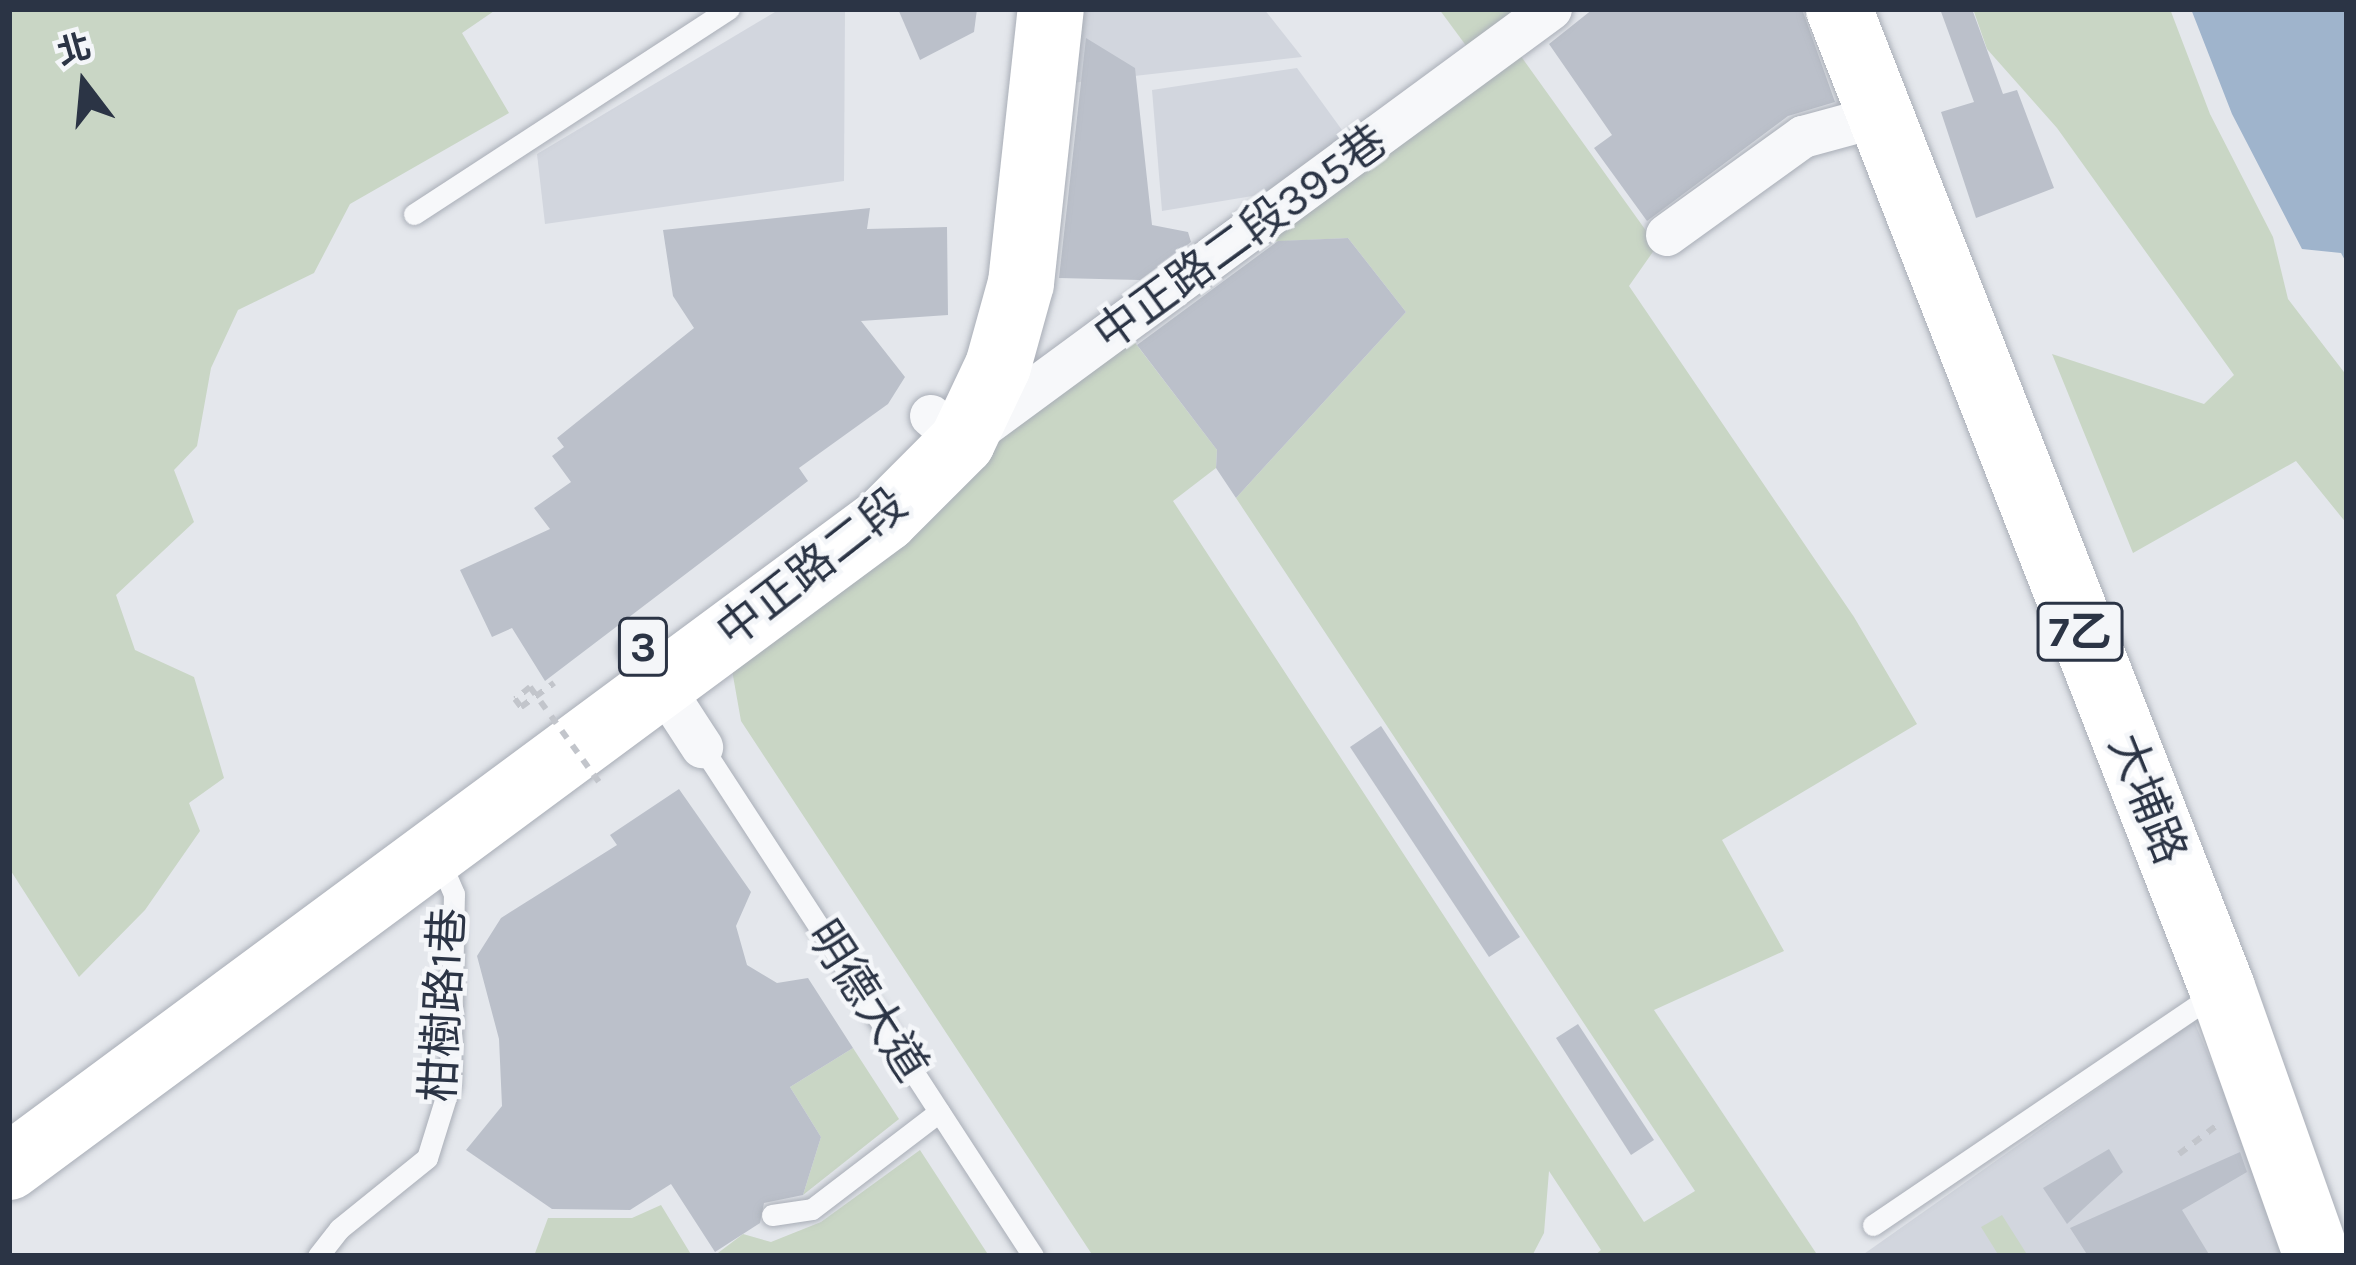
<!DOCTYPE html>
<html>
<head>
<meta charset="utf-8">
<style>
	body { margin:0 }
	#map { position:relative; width:2356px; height:1265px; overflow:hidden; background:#e4e7ec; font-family:Karla,"Noto Sans TC",sans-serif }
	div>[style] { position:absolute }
	.built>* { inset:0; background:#d2d6de }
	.green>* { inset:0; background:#c9d6c5 }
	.water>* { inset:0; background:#9fb4cc }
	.building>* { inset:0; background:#bbc0ca }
	.path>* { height:6px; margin-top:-3px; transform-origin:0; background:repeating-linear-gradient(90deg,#c2c5cb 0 9px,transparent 0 18px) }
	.roads { filter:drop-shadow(0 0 3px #a9aeb7) drop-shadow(0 0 3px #a9aeb7) }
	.service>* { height:21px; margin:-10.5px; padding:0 10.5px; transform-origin:10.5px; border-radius:10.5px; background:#f7f8fa }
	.minor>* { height:42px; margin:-21px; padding:0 21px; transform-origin:21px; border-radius:21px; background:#f7f8fa }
	.primary>* { height:66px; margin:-33px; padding:0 33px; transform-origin:33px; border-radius:33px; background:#fff }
	.path-bridge>* { height:6px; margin-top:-3px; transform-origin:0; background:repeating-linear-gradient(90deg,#c2c5cb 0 9px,transparent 0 18px) }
	span { translate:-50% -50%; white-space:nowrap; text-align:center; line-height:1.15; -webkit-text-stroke:9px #f4f6f9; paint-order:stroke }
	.shield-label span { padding:3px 9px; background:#f4f6f9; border:3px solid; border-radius:9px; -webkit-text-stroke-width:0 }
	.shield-label { font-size:42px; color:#2b3445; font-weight:700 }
	.street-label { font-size:45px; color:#2b3445 }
	.frame { position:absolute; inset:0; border:12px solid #2b3445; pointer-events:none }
	.north { position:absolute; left:24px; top:24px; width:120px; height:120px; -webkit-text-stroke:9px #f4f6f9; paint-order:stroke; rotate:344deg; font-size:33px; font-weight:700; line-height:48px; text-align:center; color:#2b3445 }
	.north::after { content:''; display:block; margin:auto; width:42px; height:54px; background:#2b3445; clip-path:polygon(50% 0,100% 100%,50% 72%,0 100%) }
</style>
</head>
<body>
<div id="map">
	<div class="built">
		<i style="clip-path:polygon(780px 9px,845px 11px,844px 181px,545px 224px,537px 154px)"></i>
		<i style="clip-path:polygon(1078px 9px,1264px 9px,1302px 57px,1072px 83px)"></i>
		<i style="clip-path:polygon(1297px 68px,1350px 141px,1282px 191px,1162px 211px,1152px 90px)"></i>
		<i style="clip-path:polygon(2194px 1021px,2294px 1256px,1861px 1256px)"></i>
	</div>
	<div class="green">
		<i style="clip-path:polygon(9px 9px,497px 9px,462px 33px,509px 113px,350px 204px,314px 273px,238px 310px,211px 368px,197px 446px,174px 470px,194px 522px,116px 595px,135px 650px,194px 677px,224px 778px,189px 803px,200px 831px,145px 910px,79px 977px,9px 868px)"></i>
		<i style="clip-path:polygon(1439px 9px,1520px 9px,1470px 51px)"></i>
		<i style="clip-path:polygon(1973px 9px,2170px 9px,2210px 114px,2273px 237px,2288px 299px,2347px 376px,2347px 524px,2296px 461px,2133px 553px,2052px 354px,2204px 404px,2234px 375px,2057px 128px,1987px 49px)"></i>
		<i style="clip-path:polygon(1520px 55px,1657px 246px,1629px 286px,1854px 617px,1917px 724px,1722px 840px,1784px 951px,1654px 1010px,1818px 1256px,1594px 1256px,1601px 1250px,1549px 1171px,1544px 1233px,1532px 1256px,1093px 1256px,741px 721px,729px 653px,976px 454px,1133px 340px,1217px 450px,1216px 468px,1173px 501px,1644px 1222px,1695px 1191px,1236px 498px,1406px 312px,1348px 238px,1263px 242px)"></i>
		<i style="clip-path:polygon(853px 1048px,899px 1119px,803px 1195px,821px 1137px,790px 1087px)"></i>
		<i style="clip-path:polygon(920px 1150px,989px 1256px,714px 1256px,743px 1234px,771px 1242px,821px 1222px)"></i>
		<i style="clip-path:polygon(661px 1205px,692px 1256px,534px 1256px,548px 1218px,632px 1218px)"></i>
		<i style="clip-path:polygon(2002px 1215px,2028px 1256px,1999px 1256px,1981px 1227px)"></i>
	</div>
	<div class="water">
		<i style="clip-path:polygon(2191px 9px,2347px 9px,2347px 264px,2341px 253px,2302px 249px,2232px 114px)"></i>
	</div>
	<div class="building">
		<i style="clip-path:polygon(898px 9px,977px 9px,974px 32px,920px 60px)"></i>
		<i style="clip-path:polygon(1593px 9px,1802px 9px,1835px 102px,1788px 116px,1647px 221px,1594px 148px,1612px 135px,1549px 44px)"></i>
		<i style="clip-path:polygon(1940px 9px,1972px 9px,2003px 94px,2017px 90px,2054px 188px,1976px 218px,1941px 112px,1974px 102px)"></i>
		<i style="clip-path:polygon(1086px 38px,1135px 68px,1152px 225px,1188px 232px,1191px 242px,1140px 280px,1059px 278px)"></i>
		<i style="clip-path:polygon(870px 208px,867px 229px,947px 227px,948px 315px,861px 321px,905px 377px,888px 404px,799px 468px,808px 481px,545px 681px,512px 628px,492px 637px,460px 570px,550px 529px,534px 508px,571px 482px,552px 456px,564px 447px,557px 438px,694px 328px,673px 296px,663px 230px)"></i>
		<i style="clip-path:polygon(1348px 238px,1406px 312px,1236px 498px,1216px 468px,1217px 450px,1137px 345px,1278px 241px)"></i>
		<i style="clip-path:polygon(1381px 726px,1520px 937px,1489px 957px,1350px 747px)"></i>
		<i style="clip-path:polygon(679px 789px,751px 892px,736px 926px,747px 965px,777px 983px,808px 978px,853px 1048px,790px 1087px,821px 1137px,803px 1195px,764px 1203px,760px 1223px,715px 1252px,671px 1184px,630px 1210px,552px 1209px,466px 1150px,502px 1106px,499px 1039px,477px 956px,501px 918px,617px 845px,610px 835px)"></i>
		<i style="clip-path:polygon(1578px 1024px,1654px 1140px,1631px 1155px,1556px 1038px)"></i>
		<i style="clip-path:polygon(2109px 1149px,2123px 1172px,2067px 1224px,2043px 1188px)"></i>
		<i style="clip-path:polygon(2240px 1152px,2247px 1172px,2182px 1210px,2210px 1256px,2088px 1256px,2070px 1228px)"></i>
	</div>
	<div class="path">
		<i style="left:530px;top:687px;width:19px;rotate:141deg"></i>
		<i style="left:515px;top:699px;width:10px;rotate:53deg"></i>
		<i style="left:521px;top:707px;width:41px;rotate:-36deg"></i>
		<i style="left:2179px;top:1154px;width:46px;rotate:-37.1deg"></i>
	</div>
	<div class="roads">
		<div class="service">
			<i style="left:414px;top:214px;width:376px;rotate:-33.1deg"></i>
			<i style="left:702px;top:747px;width:607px;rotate:56.96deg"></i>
			<i style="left:772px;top:1215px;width:40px;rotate:-8.5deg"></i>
			<i style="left:812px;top:1209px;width:160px;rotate:-37.4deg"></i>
			<i style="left:1873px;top:1225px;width:415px;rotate:-34.1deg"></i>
			<i style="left:318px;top:1256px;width:34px;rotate:-52deg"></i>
			<i style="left:339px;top:1229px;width:113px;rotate:-38.9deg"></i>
			<i style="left:427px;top:1158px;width:77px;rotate:-72.7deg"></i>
			<i style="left:450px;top:1084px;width:190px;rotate:-88.8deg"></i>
			<i style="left:454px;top:894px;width:40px;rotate:-113.4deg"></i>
		</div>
		<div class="minor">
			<i style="left:1667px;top:235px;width:168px;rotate:-35.8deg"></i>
			<i style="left:1803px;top:137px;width:80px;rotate:-15.3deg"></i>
			<i style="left:931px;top:416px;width:40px;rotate:40deg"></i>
			<i style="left:962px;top:442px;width:731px;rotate:-36.32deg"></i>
			<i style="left:639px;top:650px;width:116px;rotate:57deg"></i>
		</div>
		<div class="primary">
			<i style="left:1839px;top:9px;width:1051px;rotate:68.63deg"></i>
			<i style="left:2222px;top:988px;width:284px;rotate:70.5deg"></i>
			<i style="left:9px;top:1167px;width:1090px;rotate:-36.49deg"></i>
			<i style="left:885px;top:519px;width:109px;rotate:-45deg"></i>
			<i style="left:962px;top:442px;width:84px;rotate:-64.7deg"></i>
			<i style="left:998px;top:366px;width:86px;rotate:-74.5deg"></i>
			<i style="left:1021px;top:283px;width:276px;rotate:-83.8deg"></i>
		</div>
	</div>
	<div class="path-bridge">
		<i style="left:530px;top:687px;width:126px;rotate:54deg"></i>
	</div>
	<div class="shield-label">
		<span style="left:2080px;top:632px">7乙</span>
		<span style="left:643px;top:647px">3</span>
	</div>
	<div class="street-label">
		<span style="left:1241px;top:238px;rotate:-36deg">中正路二段395巷</span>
		<span style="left:812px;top:568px;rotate:-38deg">中正路二段</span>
		<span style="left:2147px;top:799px;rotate:68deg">大埔路</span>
		<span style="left:867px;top:1001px;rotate:57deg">明德大道</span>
		<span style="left:444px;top:1005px;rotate:-87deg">柑樹路1巷</span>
	</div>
	<div class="frame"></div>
	<div class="north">北</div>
</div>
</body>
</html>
